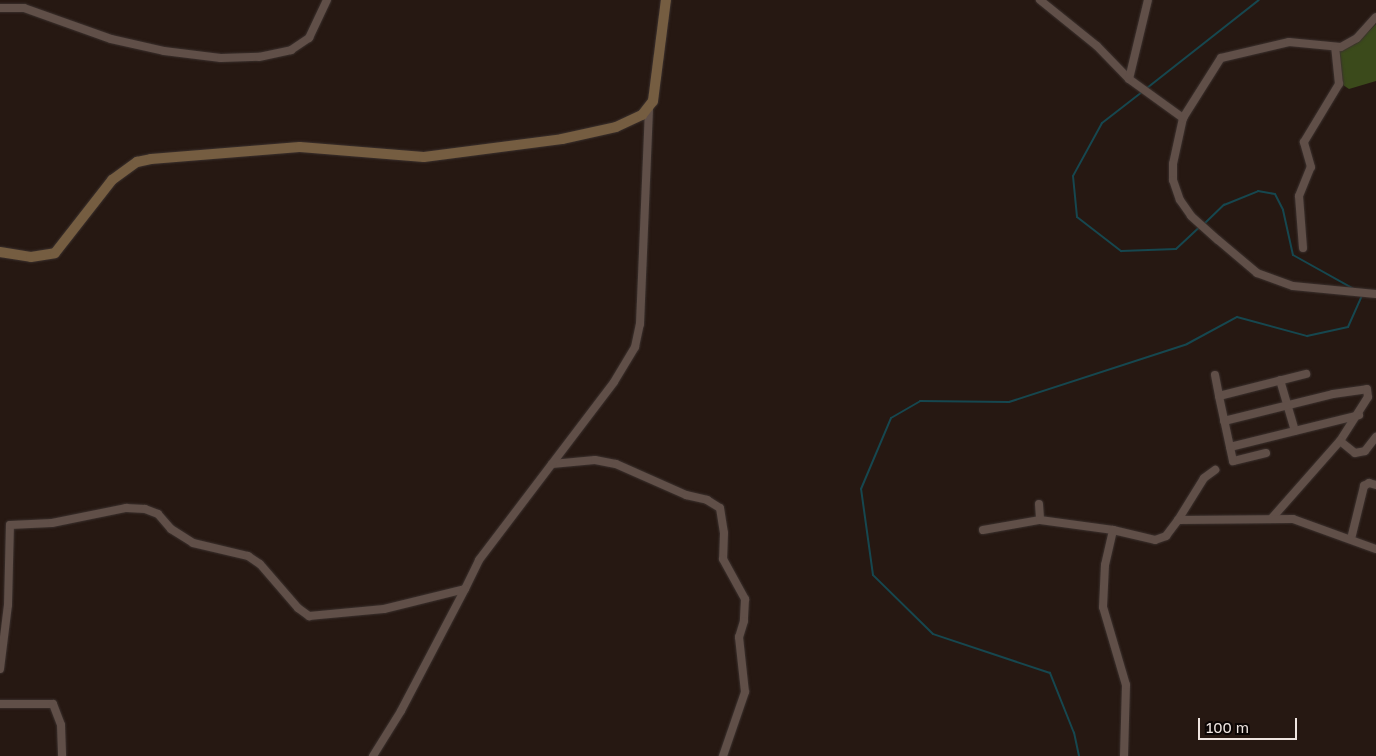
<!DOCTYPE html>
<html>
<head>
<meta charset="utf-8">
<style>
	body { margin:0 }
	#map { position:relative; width:1376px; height:756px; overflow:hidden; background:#261812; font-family:"Golos Text",sans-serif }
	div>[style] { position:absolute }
	.green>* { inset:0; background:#3b4a1b }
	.stream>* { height:2px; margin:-1px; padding:0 1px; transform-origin:1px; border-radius:1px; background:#16474f }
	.roads { filter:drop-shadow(0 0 1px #3b312e) drop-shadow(0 0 1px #3b312e) }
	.street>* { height:8px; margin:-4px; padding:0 4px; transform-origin:4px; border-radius:4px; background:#604f48 }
	.secondary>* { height:10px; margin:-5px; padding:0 5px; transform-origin:5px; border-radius:5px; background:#755d41 }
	span { translate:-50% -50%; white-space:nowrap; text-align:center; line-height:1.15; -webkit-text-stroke:4.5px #0b0504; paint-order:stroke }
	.scale { position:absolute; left:1198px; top:718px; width:99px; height:22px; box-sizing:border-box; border:2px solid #efe5e1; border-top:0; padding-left:6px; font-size:15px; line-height:18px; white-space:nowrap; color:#efe5e1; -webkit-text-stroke:4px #0b0504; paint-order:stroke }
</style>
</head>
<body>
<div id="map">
	<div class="green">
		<i style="clip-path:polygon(1376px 24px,1376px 81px,1349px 89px,1343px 85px,1339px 50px,1355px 44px)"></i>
	</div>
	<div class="stream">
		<i style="left:1147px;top:88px;width:142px;rotate:-38.2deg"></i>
		<i style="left:1142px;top:92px;width:51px;rotate:142.2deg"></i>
		<i style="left:1102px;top:123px;width:60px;rotate:118.7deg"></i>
		<i style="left:1073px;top:176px;width:41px;rotate:84.4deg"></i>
		<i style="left:1077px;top:217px;width:56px;rotate:37.7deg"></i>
		<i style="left:1121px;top:251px;width:55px;rotate:-2.1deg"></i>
		<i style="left:1176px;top:249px;width:33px;rotate:-43deg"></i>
		<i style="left:1204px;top:224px;width:28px;rotate:-44deg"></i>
		<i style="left:1224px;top:205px;width:37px;rotate:-22deg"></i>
		<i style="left:1258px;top:191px;width:17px;rotate:10deg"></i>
		<i style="left:1275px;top:194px;width:18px;rotate:63deg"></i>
		<i style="left:1283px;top:210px;width:46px;rotate:77.5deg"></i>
		<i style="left:1293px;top:255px;width:70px;rotate:29.1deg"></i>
		<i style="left:1079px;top:756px;width:24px;rotate:-102deg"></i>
		<i style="left:1074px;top:733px;width:65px;rotate:-111.8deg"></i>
		<i style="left:1050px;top:673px;width:123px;rotate:-161.6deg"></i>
		<i style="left:933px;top:634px;width:84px;rotate:-135.5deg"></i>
		<i style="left:873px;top:575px;width:87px;rotate:-97.9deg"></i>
		<i style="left:861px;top:489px;width:77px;rotate:-67.1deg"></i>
		<i style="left:891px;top:418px;width:34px;rotate:-30deg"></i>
		<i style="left:920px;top:401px;width:89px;rotate:0.6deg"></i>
		<i style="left:1009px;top:402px;width:187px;rotate:-18deg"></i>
		<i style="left:1187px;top:344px;width:57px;rotate:-28.4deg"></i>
		<i style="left:1237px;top:317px;width:73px;rotate:15.2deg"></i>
		<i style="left:1307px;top:336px;width:42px;rotate:-12.4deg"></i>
		<i style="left:1348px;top:327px;width:34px;rotate:-66deg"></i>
	</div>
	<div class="roads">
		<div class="street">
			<i style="left:1040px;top:0;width:73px;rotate:38.9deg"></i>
			<i style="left:1097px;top:46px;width:46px;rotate:45.9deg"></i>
			<i style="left:1129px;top:79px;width:67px;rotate:35.8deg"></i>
			<i style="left:1183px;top:118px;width:47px;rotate:102.3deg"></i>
			<i style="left:1173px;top:164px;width:16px;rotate:90deg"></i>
			<i style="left:1173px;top:180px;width:21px;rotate:71deg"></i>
			<i style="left:1180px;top:200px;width:19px;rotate:55deg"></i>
			<i style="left:1191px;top:216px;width:36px;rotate:42deg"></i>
			<i style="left:1218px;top:240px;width:51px;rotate:40.2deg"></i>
			<i style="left:1257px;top:273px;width:38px;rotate:20deg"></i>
			<i style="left:1293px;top:286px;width:83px;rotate:5.5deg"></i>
			<i style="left:0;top:8px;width:24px"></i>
			<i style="left:24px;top:8px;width:92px;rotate:19.6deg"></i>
			<i style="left:111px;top:39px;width:54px;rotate:12.8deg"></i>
			<i style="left:164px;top:51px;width:57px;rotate:7deg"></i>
			<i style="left:221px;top:58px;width:38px;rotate:-2deg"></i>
			<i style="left:259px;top:57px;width:33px;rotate:-12deg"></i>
			<i style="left:291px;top:50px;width:22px;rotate:-34deg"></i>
			<i style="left:309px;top:38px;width:42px;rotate:-64.7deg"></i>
			<i style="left:1129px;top:79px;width:81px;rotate:-76.5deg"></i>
			<i style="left:1183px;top:118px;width:71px;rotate:-57.7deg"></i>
			<i style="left:1221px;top:58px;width:70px;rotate:-13.2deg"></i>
			<i style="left:1289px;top:42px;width:52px;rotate:5.5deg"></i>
			<i style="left:1341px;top:47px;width:18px;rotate:-29deg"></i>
			<i style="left:1357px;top:38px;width:28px;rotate:-48deg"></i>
			<i style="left:1303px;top:248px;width:52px;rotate:-94.4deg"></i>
			<i style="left:1299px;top:196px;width:31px;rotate:-68deg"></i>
			<i style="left:1311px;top:167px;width:26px;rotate:-106deg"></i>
			<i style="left:1304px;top:142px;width:68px;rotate:-58.9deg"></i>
			<i style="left:1339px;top:84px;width:36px;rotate:-96deg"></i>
			<i style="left:1215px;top:375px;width:21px;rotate:79deg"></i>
			<i style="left:1280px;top:380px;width:53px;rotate:73.6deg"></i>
			<i style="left:1224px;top:421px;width:112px;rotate:-13.9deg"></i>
			<i style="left:1333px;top:394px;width:34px;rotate:-8deg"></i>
			<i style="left:1367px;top:389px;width:8px;rotate:83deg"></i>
			<i style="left:1368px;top:397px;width:52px;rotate:122.5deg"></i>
			<i style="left:1230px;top:447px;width:133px;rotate:-13.9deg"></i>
			<i style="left:1266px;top:453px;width:34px;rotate:166deg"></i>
			<i style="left:1233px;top:461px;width:66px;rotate:-102.2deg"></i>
			<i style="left:1219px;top:396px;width:90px;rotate:-14.2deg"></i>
			<i style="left:552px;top:464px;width:43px;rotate:-5.3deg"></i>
			<i style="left:595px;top:460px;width:21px;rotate:11deg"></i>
			<i style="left:616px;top:464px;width:77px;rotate:23.9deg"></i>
			<i style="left:686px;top:495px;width:22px;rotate:13deg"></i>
			<i style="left:707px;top:500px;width:15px;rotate:32deg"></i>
			<i style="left:720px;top:508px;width:25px;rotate:81deg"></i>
			<i style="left:724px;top:533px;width:26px;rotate:92deg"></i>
			<i style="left:723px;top:559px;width:46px;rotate:61.2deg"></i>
			<i style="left:745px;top:599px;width:22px;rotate:93deg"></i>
			<i style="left:744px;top:621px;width:17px;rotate:107deg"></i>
			<i style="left:739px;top:637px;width:55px;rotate:83.8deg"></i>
			<i style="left:745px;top:692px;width:68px;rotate:109deg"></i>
			<i style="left:1039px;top:504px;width:16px;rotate:86deg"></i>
			<i style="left:1272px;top:518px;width:103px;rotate:-48.6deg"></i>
			<i style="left:1340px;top:441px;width:19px;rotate:39deg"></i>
			<i style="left:1355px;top:453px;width:10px;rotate:-11deg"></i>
			<i style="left:1365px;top:451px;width:18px;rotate:-52deg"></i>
			<i style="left:1178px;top:520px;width:49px;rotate:-58.2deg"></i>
			<i style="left:1204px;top:478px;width:14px;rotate:-36deg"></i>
			<i style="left:983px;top:530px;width:58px;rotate:-10deg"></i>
			<i style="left:1040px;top:520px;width:74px;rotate:7.8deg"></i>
			<i style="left:1351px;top:539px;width:55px;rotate:-76.2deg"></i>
			<i style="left:1364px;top:486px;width:6px;rotate:-31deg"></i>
			<i style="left:1369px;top:483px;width:7px;rotate:16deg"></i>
			<i style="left:465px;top:589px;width:32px;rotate:-64deg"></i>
			<i style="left:479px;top:560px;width:223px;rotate:-52.8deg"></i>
			<i style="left:614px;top:382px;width:41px;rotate:-59deg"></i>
			<i style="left:635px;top:347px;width:24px;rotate:-78deg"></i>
			<i style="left:640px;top:324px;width:216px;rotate:-87.6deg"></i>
			<i style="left:0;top:669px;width:64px;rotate:-82.9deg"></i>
			<i style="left:8px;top:605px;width:80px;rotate:-88.6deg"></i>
			<i style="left:10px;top:525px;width:42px;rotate:-2.7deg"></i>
			<i style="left:52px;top:523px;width:76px;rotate:-11.5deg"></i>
			<i style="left:126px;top:508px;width:19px;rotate:3deg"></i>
			<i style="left:145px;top:509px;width:14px;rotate:21deg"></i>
			<i style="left:158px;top:514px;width:20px;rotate:49deg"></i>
			<i style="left:171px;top:529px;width:26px;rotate:32deg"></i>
			<i style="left:193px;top:543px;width:57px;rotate:13.3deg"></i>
			<i style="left:248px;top:556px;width:14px;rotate:34deg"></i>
			<i style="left:260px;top:564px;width:58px;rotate:49.2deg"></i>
			<i style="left:298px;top:608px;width:14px;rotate:36deg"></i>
			<i style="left:309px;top:616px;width:75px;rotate:-5.3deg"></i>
			<i style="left:384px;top:609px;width:83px;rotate:-13.9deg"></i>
			<i style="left:465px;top:589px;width:138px;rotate:117.7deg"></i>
			<i style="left:401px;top:711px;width:53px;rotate:121.9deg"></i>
			<i style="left:0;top:704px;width:53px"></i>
			<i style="left:53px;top:704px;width:22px;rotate:69deg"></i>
			<i style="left:61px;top:725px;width:31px;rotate:88deg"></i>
			<i style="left:1124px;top:756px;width:71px;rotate:-88.4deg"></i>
			<i style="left:1126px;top:685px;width:81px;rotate:-106.4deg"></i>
			<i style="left:1103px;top:607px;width:42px;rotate:-87.3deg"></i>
			<i style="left:1105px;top:565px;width:36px;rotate:-77deg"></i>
			<i style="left:1113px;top:530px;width:43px;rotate:13.4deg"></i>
			<i style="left:1155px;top:540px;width:12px;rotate:-20deg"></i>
			<i style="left:1166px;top:536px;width:20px;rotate:-53deg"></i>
			<i style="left:1178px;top:520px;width:115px;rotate:-0.5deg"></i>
			<i style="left:1293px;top:519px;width:88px;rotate:19.9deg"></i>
		</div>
		<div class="secondary">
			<i style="left:0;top:252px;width:31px;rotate:9deg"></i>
			<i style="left:31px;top:257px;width:24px;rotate:-9deg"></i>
			<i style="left:55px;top:253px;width:93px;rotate:-52deg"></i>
			<i style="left:112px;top:180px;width:31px;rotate:-36deg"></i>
			<i style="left:137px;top:162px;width:14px;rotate:-12deg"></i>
			<i style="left:151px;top:159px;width:149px;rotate:-4.6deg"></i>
			<i style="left:300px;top:147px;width:124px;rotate:4.6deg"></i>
			<i style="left:424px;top:157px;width:139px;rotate:-7.4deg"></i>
			<i style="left:562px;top:139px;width:55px;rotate:-12.5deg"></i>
			<i style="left:616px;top:127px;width:29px;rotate:-25deg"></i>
			<i style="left:642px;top:115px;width:18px;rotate:-52deg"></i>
			<i style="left:653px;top:101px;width:102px;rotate:-82.7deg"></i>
		</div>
	</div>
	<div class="scale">100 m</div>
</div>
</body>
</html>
